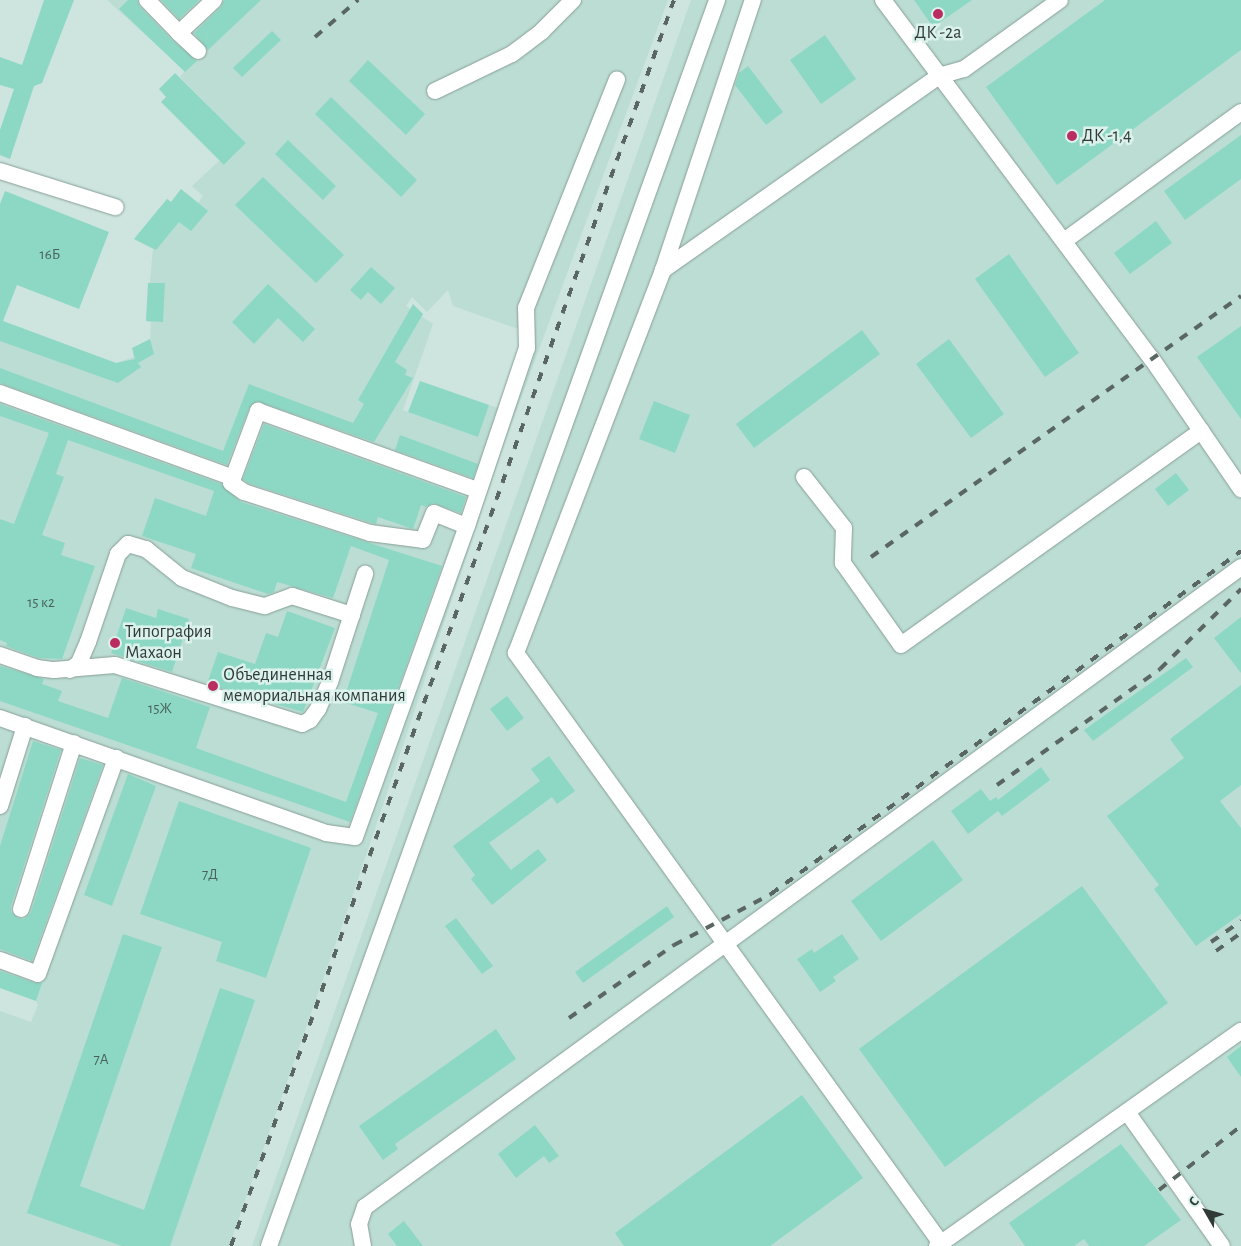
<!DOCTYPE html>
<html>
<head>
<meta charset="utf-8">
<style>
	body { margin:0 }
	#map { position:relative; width:1241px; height:1246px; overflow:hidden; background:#cde5de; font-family:"Alegreya Sans",sans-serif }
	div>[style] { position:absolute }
	.built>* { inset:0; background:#bcddd3 }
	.building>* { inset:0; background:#8dd8c4 }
	.roads { filter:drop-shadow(0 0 1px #879e97) drop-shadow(0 0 1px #879e97) }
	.minor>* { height:16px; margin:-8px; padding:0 8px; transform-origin:8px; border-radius:8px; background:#fff }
	.rail>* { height:4px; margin-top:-2px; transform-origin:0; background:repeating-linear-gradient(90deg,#596662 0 9px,transparent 0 18px) }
	.dots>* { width:14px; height:14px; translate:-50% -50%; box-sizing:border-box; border:2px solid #daf2eb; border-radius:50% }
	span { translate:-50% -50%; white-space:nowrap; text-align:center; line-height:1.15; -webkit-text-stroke:5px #daf2eb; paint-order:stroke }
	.number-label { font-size:15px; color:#48625a }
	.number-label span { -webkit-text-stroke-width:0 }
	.poi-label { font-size:18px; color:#313a37 }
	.left { translate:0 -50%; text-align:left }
	.north { position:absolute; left:1181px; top:1186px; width:50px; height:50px; -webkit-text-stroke:4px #daf2eb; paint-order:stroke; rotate:308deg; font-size:14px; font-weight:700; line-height:20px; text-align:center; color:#313a37 }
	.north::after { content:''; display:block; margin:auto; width:18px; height:22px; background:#313a37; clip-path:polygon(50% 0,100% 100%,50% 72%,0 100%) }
</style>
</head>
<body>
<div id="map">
	<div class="built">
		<i style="clip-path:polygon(evenodd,107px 0,668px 0,503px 447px,350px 903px,229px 1246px,0 1246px,0 1011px,31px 1022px,38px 1005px,36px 1001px,0 988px,0 320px,116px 363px,134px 357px,132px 348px,150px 341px,151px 322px,146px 321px,153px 249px,134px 239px,167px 199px,171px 202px,181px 189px,198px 203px,203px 196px,192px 186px,220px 160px,225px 165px,246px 143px,180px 77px,185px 71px,107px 0,448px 290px,453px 306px,518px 329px,521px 341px,498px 408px,489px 405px,478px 437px,403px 410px,433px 324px,406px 306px,412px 297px,427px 312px,448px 290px)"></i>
		<i style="clip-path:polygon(691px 0,1241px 0,1241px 1246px,252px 1246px)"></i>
	</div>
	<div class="building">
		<i style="clip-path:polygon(44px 0,74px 0,42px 83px,34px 86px,10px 159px,0 155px,0 130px,14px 89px,0 85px,0 57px,22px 65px)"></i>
		<i style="clip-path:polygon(128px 0,137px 0,140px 7px,172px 40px,197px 61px,185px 72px,119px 9px)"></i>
		<i style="clip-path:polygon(161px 0,199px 0,179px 19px)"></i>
		<i style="clip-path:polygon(224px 0,261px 0,208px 50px,194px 33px,221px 7px)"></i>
		<i style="clip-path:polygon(914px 0,972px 0,933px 27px)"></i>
		<i style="clip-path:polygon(1105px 0,1241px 0,1241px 50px,1057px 185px,986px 87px)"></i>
		<i style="clip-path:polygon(272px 31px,281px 40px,242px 77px,233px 68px)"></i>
		<i style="clip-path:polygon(825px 35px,856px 79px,821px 104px,790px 60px)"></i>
		<i style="clip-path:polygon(368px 60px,425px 114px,406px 135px,349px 81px)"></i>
		<i style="clip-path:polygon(748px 66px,783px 112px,766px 125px,735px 85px,739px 73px)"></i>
		<i style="clip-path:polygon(175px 73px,246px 143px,224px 165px,161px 102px,166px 97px,159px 89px)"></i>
		<i style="clip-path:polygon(331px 97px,417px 180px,401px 197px,315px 114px)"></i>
		<i style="clip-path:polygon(1241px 135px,1241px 179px,1185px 220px,1164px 191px)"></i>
		<i style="clip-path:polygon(288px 140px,336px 186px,323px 200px,275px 154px)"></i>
		<i style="clip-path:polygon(263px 177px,344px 255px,316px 283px,235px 205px)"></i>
		<i style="clip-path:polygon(181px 189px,208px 211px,191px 231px,179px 222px,156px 250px,134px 239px,167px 199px,171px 202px)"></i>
		<i style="clip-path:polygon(5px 191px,109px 232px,79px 309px,17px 285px,3px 321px,116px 363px,135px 359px,132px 348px,150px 339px,154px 354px,138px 363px,141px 367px,118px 383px,0 341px,0 204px)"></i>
		<i style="clip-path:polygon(1156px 221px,1172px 243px,1130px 274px,1114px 253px)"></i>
		<i style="clip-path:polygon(1009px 254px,1079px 353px,1045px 377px,975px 279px)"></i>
		<i style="clip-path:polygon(371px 267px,395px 288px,381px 304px,368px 292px,361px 300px,350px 290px)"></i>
		<i style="clip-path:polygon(148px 283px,165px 283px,163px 322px,146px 321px)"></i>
		<i style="clip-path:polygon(268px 284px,315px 329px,303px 342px,278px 318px,254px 344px,232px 322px)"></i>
		<i style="clip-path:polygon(413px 304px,423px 314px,395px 362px,407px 370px,405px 375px,413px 378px,374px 442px,257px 401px,249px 408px,227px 465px,0 383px,0 368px,223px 451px,249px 384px,353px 423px,364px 404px,358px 400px)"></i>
		<i style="clip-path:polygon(1241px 326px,1241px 419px,1197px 357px)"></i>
		<i style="clip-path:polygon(862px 330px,880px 354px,754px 448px,736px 424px)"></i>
		<i style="clip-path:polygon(949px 339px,1004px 414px,971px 438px,916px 364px)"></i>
		<i style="clip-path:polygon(420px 381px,489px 405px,478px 437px,408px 412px)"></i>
		<i style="clip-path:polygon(654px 401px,690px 415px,675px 453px,639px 439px)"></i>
		<i style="clip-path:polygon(0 404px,221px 484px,241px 502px,442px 566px,350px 822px,0 701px,0 666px,44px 679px,42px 684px,62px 691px,58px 701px,108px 718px,122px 678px,210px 707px,196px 748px,346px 802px,378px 713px,343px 702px,389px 560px,351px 546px,333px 598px,277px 582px,274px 592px,268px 594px,191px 568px,196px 554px,142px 536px,155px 498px,206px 516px,214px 491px,68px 440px,56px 474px,64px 477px,42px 535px,65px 543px,61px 555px,95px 566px,62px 659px,39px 658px,6px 646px,7px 643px,0 640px,0 519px,14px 524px,49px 433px,0 416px)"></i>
		<i style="clip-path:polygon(264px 424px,466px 497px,461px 513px,433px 503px,426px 507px,421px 505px,413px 529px,378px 517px,376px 524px,372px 523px,248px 483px,243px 479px)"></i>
		<i style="clip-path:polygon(400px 435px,478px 464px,473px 478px,395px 450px)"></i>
		<i style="clip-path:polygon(1176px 473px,1189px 490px,1168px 506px,1155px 489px)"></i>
		<i style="clip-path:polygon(126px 608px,156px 618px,158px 609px,189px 619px,172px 672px,111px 653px)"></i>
		<i style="clip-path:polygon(287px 611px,335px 628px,303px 712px,207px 684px,218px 652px,255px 664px,266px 633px,278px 637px)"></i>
		<i style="clip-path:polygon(1241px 617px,1241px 673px,1214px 638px)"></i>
		<i style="clip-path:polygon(1186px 658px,1193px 667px,1093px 741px,1084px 730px)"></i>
		<i style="clip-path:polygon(1241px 685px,1241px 785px,1220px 801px,1241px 828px,1241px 914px,1196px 946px,1154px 889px,1159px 885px,1107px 816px,1184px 758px,1170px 739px)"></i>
		<i style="clip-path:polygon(507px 696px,524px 718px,507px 731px,490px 709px)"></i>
		<i style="clip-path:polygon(33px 741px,61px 750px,11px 906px,11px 912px,18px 918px,24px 919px,31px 912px,80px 758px,103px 765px,32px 961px,0 949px,0 846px)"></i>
		<i style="clip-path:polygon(549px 756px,575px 791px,557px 804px,552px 797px,489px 843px,511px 870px,538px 849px,547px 860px,492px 905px,471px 879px,475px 875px,453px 846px,540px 781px,531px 769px)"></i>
		<i style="clip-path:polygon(1041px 767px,1050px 780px,1002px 816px,998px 811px,968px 834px,951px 811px,981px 789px,990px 801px,996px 797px,998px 800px)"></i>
		<i style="clip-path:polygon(128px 774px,156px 786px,112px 906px,84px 895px)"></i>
		<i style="clip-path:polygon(179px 801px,311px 848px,266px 978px,216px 961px,222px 942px,140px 914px)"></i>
		<i style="clip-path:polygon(933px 840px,963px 880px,881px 941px,851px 901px)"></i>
		<i style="clip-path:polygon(1082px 886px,1168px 1003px,945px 1167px,859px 1049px)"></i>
		<i style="clip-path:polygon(667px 906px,674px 917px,583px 983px,575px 972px)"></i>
		<i style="clip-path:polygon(456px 918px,493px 966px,482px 974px,445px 926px)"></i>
		<i style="clip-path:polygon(123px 934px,162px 947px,80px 1186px,144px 1210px,220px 988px,255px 1000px,170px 1246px,122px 1246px,27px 1213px)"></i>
		<i style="clip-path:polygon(842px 934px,859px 959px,833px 977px,836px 981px,820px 992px,797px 959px,812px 949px,814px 953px)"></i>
		<i style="clip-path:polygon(0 971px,35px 983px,42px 983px,36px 1001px,0 988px)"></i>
		<i style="clip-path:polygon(496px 1029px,516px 1059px,395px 1144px,398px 1149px,383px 1160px,359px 1126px)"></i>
		<i style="clip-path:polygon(1241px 1046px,1241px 1077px,1227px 1057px)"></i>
		<i style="clip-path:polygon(802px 1095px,863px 1178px,770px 1246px,624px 1246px,615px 1233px)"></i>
		<i style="clip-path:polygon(535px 1125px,559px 1156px,549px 1163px,544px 1156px,516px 1178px,498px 1154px)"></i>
		<i style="clip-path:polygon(1121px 1144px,1181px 1220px,1144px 1246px,1089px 1246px,1084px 1239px,1074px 1246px,1025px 1246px,1009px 1223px)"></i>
		<i style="clip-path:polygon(404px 1221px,423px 1246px,397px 1246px,388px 1234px)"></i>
	</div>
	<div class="roads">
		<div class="minor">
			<i style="left:147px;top:0;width:46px;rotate:45.9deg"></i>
			<i style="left:883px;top:0;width:449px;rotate:53.2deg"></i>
			<i style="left:1152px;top:359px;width:158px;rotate:55.6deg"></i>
			<i style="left:198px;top:51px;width:26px;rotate:-137deg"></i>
			<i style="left:179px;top:33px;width:48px;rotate:-43.3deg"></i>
			<i style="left:435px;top:91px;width:85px;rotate:-25.7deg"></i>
			<i style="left:512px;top:54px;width:38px;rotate:-37deg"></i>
			<i style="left:542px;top:31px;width:44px;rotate:-45deg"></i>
			<i style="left:0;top:171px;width:121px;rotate:17.4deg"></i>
			<i style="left:1064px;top:241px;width:219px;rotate:-36.1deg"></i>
			<i style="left:663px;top:270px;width:285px;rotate:-71.6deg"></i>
			<i style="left:0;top:393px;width:248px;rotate:20deg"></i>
			<i style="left:233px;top:478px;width:5px;rotate:112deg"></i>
			<i style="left:231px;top:483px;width:16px;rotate:35deg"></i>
			<i style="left:244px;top:492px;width:133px;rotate:18deg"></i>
			<i style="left:370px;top:533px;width:53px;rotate:7.5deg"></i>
			<i style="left:423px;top:540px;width:29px;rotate:-68deg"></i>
			<i style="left:434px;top:513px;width:35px;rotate:22deg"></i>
			<i style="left:804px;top:477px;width:65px;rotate:51.9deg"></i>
			<i style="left:844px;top:528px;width:35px;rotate:92deg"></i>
			<i style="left:843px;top:563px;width:100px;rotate:54.7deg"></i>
			<i style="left:901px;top:645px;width:369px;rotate:-35.5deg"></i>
			<i style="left:233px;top:478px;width:72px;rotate:-69.5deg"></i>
			<i style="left:258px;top:411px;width:233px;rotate:19.8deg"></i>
			<i style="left:0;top:655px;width:39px;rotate:19deg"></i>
			<i style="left:37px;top:668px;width:17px;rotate:7deg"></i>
			<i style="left:54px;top:670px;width:61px;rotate:-4.7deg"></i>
			<i style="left:115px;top:665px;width:196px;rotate:17.5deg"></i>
			<i style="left:302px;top:724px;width:9px;rotate:-27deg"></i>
			<i style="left:310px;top:720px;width:14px;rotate:-54deg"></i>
			<i style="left:318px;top:709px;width:30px;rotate:-66deg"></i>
			<i style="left:330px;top:682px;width:114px;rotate:-72deg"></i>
			<i style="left:70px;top:670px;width:11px;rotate:-38deg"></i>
			<i style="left:79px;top:663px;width:23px;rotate:-67deg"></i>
			<i style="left:88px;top:642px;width:93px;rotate:-71.2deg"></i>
			<i style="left:118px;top:554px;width:14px;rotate:-45deg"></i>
			<i style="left:128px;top:544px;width:19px;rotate:16deg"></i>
			<i style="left:146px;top:549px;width:46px;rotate:38.9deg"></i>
			<i style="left:182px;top:578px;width:54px;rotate:21.8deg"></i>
			<i style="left:232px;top:598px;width:34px;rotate:14deg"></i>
			<i style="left:265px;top:606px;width:29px;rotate:-20deg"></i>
			<i style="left:292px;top:596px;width:63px;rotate:17.6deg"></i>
			<i style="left:0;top:718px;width:346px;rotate:19.4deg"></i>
			<i style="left:326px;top:833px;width:29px;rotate:8deg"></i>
			<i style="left:355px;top:837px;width:331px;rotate:-70.2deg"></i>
			<i style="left:467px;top:526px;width:188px;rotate:-71.4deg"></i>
			<i style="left:527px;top:348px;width:40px;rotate:-91.4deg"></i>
			<i style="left:526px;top:308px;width:246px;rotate:-68.3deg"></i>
			<i style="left:0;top:806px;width:84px;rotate:-72.6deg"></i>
			<i style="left:21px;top:909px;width:174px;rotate:-72.3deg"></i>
			<i style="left:0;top:960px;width:40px;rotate:20.2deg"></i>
			<i style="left:38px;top:974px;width:230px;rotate:-70.1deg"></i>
			<i style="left:1127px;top:1112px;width:164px;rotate:54.7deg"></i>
			<i style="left:269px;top:1246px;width:1324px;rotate:-70.22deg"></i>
			<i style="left:363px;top:1246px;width:22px;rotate:-100deg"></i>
			<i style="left:359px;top:1224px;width:18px;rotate:-71deg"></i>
			<i style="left:365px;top:1207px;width:1085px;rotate:-36.15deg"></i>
			<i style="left:937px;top:1246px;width:372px;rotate:-35.3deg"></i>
			<i style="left:943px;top:1246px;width:731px;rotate:-125.76deg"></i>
			<i style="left:516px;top:653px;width:410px;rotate:-69deg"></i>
			<i style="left:663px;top:270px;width:337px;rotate:-35.1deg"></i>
			<i style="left:939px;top:76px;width:26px;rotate:-16deg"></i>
			<i style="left:964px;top:69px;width:118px;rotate:-35.7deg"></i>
		</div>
	</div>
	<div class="rail">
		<i style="left:315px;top:37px;width:57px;rotate:-40.7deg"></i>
		<i style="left:871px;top:557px;width:453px;rotate:-35.2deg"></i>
		<i style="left:997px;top:785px;width:200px;rotate:-35.4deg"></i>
		<i style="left:1160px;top:669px;width:114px;rotate:-44.6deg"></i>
		<i style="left:1211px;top:942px;width:37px;rotate:-35deg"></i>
		<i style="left:1216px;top:951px;width:31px;rotate:-36deg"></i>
		<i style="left:569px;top:1018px;width:128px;rotate:-34.8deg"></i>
		<i style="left:674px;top:945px;width:110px;rotate:-27.7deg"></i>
		<i style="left:771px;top:894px;width:582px;rotate:-36.12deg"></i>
		<i style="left:1159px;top:1190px;width:104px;rotate:-38deg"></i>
		<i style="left:231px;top:1246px;width:1322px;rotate:-70.43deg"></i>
	</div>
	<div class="dots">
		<i style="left:938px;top:14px;background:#ba2d61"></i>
		<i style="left:1072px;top:136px;background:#ba2d61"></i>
		<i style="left:115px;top:643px;background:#ba2d61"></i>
		<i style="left:213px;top:686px;background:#ba2d61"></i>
	</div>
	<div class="number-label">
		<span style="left:50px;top:255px">16Б</span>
		<span style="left:41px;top:603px">15 к2</span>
		<span style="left:160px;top:709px">15Ж</span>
		<span style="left:210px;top:875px">7Д</span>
		<span style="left:101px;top:1060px">7А</span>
	</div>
	<div class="poi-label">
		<span style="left:938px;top:33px">ДК -2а</span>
		<span class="left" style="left:1082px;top:136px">ДК -1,4</span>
		<span class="left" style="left:125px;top:643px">Типография<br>Махаон</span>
		<span class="left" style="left:223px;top:686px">Объединенная<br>мемориальная компания</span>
	</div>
	<div class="north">С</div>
</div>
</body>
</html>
